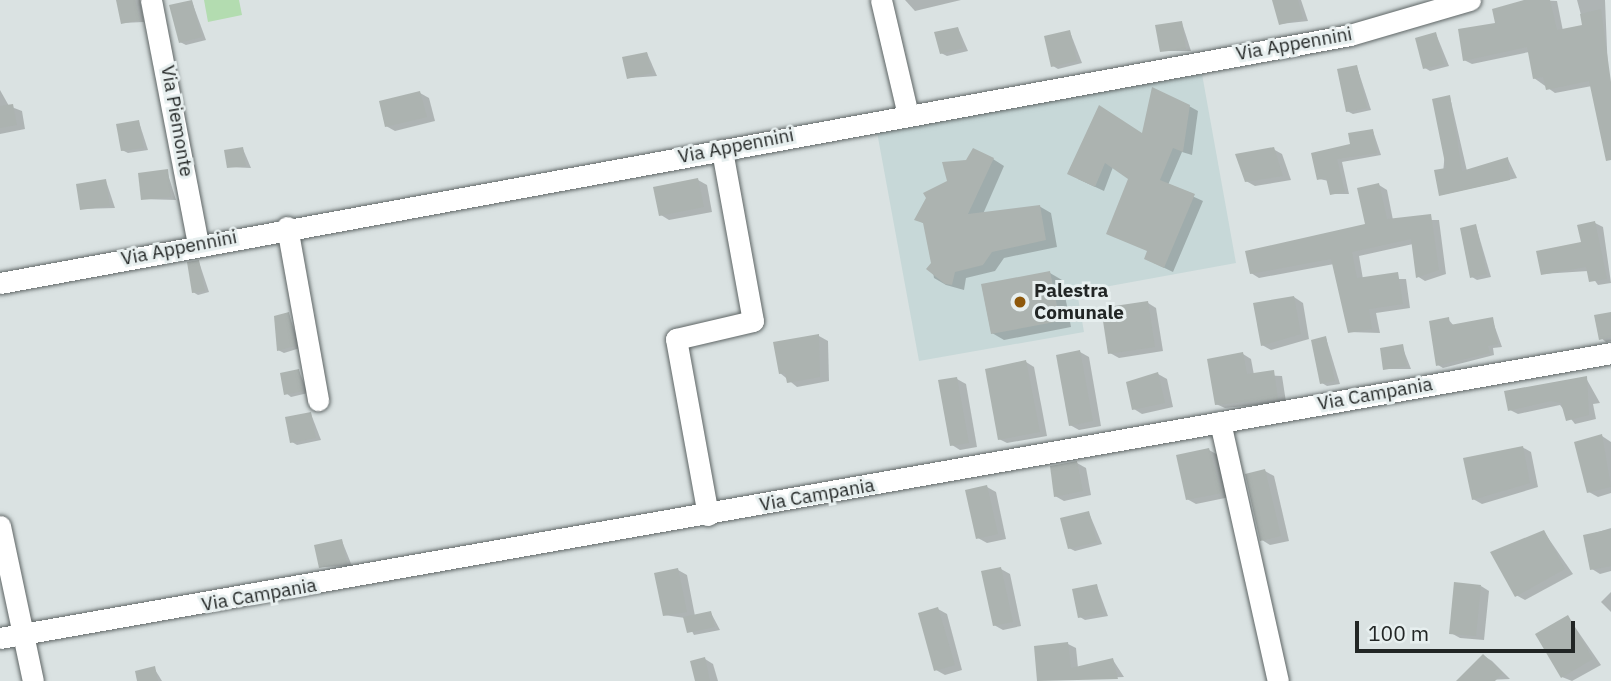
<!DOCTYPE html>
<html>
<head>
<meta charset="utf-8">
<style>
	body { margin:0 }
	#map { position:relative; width:1611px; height:681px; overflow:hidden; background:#dae2e2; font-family:"IBM Plex Sans",sans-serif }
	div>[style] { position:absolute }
	.built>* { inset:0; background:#c7d8d8 }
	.green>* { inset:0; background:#b3dcb0 }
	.shadow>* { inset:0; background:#0003 }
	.building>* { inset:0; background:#acb3b0 }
	.roads { filter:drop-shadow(0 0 2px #5e6565) drop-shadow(0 0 2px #5e6565) }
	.minor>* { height:21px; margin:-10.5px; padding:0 10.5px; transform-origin:10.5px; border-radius:10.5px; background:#fff }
	.dots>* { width:19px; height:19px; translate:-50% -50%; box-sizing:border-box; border:4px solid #e7efef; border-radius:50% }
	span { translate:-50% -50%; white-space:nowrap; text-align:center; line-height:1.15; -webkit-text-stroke:6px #e7efef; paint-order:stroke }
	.street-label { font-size:19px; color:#222625 }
	.poi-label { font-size:19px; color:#222625; font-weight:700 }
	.left { translate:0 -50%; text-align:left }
	.scale { position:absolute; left:1355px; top:621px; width:220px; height:32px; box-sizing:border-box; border:4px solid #222625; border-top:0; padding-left:9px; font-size:21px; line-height:24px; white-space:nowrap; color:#222625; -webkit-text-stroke:5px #e7efef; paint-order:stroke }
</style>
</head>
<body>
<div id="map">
	<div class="built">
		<i style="clip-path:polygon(1202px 74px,1236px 263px,1077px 292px,1084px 332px,919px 361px,877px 132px)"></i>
	</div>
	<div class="green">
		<i style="clip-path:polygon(204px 0,239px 0,242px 15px,208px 22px)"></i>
	</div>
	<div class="shadow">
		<i style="clip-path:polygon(117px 0,140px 0,144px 22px,122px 23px)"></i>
		<i style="clip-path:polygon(905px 0,961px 0,915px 11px)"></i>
		<i style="clip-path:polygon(1274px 0,1301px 0,1308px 21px,1280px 24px)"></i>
		<i style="clip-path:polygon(1535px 0,1557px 1px,1563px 31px,1584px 26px,1577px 0,1605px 0,1611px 145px,1592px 86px,1555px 93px,1534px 78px,1529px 52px,1472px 64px,1464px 60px,1497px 24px)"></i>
		<i style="clip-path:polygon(192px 2px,206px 40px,186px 45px,180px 42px)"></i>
		<i style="clip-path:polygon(1182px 23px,1191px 51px,1161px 51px)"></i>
		<i style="clip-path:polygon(958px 28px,968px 51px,947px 56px,941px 53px)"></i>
		<i style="clip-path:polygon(1070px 32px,1082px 63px,1058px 69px,1053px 66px)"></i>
		<i style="clip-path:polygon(1436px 34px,1449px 66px,1430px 71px,1425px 68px)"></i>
		<i style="clip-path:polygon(647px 53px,657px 76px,629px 78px)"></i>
		<i style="clip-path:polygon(1357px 67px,1371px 110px,1353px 114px,1347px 111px)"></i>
		<i style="clip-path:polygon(0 90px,9px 106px,22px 111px,25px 129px,0 134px)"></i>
		<i style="clip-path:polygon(420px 93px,429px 98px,435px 121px,395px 131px,386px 126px)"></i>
		<i style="clip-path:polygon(1450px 97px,1467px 171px,1508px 159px,1517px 178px,1441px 195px)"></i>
		<i style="clip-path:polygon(1189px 106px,1198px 111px,1192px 155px,1182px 152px,1168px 185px,1203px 201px,1173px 272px,1154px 263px,1130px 179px,1113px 167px,1104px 191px,1078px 179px)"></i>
		<i style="clip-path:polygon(139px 122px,148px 150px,128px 153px,122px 150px)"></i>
		<i style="clip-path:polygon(1373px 131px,1381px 155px,1342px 162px,1349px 194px,1331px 194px,1329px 181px,1319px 179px,1313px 154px,1352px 145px)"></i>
		<i style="clip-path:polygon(243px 149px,251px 168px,228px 167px)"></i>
		<i style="clip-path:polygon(1273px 149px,1282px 154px,1291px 180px,1255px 186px,1246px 181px,1237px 155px)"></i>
		<i style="clip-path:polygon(993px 159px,1004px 166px,983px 214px,1039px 206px,1051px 213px,1057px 247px,1004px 258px,995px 271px,966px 278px,964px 290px,946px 285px,934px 278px,925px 224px,916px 219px,967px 162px)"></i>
		<i style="clip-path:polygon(167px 171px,176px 200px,142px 199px)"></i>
		<i style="clip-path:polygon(698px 180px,707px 185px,712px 212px,669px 220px,661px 215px)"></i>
		<i style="clip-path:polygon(106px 181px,115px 208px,81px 209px)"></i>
		<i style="clip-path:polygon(1379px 185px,1387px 190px,1393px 220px,1439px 220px,1446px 274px,1425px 281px,1417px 276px,1413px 244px,1359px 256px,1363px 279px,1406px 279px,1410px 308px,1376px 313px,1380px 333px,1349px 332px,1334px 264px,1259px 278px,1251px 273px,1367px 226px)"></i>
		<i style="clip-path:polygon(1595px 223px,1603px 227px,1611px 283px,1598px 285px,1588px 271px,1542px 274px,1583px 244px)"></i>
		<i style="clip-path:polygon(1476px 226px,1491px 277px,1477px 280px,1472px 277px)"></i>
		<i style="clip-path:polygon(199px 262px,209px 292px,198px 295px,193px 292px)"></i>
		<i style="clip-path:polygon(1050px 273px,1062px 280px,1071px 327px,1004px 340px,992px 333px)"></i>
		<i style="clip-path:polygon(1294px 297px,1303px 303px,1309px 339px,1271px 350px,1262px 345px)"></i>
		<i style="clip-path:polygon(1148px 303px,1156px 308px,1163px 351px,1119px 358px,1110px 353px)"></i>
		<i style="clip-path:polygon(1611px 313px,1611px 341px,1606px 342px,1601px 338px)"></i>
		<i style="clip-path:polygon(289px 314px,300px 348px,284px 353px,278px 350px)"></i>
		<i style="clip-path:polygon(1448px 319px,1454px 326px,1492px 319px,1502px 347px,1493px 348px,1494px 355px,1443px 368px,1438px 365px)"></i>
		<i style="clip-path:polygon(819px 336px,828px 341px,829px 381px,797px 387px,780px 373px,775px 344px)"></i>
		<i style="clip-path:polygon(1326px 338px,1340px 384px,1327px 386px,1322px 383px)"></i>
		<i style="clip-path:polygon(1402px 346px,1411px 369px,1385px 369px)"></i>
		<i style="clip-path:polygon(1080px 352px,1089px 357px,1101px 426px,1079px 430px,1070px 425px)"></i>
		<i style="clip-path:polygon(1243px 354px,1251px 359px,1254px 375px,1282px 376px,1286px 402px,1225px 408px,1216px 404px)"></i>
		<i style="clip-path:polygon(1026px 362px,1034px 367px,1047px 436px,1007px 443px,999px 439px)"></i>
		<i style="clip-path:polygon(299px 371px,308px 393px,291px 397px,286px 393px)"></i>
		<i style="clip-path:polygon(1158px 374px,1167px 379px,1173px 407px,1142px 414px,1134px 409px)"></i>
		<i style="clip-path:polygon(1586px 378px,1600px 403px,1593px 404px,1596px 419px,1575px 424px,1560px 405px,1518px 414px,1510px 410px)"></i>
		<i style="clip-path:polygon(957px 379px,966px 384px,977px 447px,960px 450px,952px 445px)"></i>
		<i style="clip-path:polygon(311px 414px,321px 440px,297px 445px,292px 442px)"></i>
		<i style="clip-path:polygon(1602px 436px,1611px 442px,1611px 493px,1598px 497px,1589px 492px)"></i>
		<i style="clip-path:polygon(1522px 447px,1531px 452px,1538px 487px,1482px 504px,1473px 499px)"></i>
		<i style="clip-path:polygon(1209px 450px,1218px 455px,1230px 497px,1196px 504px,1187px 499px)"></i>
		<i style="clip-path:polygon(1077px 463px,1086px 468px,1091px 495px,1064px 501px,1055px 496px)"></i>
		<i style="clip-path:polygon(1265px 471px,1274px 476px,1289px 541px,1270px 545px,1262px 540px)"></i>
		<i style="clip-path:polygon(987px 487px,996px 492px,1006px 539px,987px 543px,978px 538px)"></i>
		<i style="clip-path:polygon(1089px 513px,1102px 544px,1075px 551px,1069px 548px)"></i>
		<i style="clip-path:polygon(1611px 528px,1611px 571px,1600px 574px,1592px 569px,1585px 536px)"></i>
		<i style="clip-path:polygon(1544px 532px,1573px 574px,1525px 600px,1516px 595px)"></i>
		<i style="clip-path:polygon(342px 541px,352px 566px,320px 567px)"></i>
		<i style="clip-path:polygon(1001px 569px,1010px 574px,1021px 626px,1003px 630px,994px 625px)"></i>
		<i style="clip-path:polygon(678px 570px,687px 575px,695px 616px,711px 613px,720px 630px,694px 635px,685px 618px,664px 615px)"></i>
		<i style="clip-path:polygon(1097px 586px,1108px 616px,1085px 620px,1080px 617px)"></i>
		<i style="clip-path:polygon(1481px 586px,1489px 591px,1484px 640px,1460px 638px,1451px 633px)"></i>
		<i style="clip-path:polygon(1611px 592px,1611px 612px,1601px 602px)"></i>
		<i style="clip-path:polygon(938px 609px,947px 614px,962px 670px,945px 675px,936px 670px)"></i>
		<i style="clip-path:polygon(1568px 617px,1601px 665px,1572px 681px,1562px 677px)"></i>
		<i style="clip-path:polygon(1068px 644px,1076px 648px,1078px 668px,1113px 660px,1124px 677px,1039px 680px)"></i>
		<i style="clip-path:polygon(1484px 656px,1492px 661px,1510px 679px,1459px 681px)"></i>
		<i style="clip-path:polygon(705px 659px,713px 664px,718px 681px,696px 681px)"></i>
		<i style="clip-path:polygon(154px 668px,162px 681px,139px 681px)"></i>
	</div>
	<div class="building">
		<i style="clip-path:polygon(116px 0,135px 0,140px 20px,121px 24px)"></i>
		<i style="clip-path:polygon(192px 0,202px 37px,179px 43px,169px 5px)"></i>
		<i style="clip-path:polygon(1272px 0,1298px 0,1303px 19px,1279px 25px)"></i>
		<i style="clip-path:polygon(1524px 0,1550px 0,1557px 30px,1582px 25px,1580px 14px,1601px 9px,1611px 82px,1611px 160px,1606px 161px,1589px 81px,1546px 90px,1543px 77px,1533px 79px,1527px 47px,1463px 61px,1458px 29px,1495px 23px,1492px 9px)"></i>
		<i style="clip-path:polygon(1182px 21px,1186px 49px,1160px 52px,1155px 25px)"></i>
		<i style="clip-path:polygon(958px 27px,963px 48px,940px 54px,934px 32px)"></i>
		<i style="clip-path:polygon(1070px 30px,1077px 61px,1051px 67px,1044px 36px)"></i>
		<i style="clip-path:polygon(1436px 32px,1444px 64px,1423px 69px,1415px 38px)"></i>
		<i style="clip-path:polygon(647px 52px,652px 73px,627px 79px,622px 57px)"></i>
		<i style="clip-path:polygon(1357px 65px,1367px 108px,1346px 112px,1337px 69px)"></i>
		<i style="clip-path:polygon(1152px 87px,1190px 105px,1183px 152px,1173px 148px,1160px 180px,1195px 194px,1164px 268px,1144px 259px,1147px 251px,1106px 234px,1128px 179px,1105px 163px,1095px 187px,1067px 174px,1099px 105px,1142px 133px)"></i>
		<i style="clip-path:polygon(420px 91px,427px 117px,385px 127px,379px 101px)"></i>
		<i style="clip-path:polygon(1450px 95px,1462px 171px,1508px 157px,1510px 180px,1439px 196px,1434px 170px,1446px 168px,1432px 99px)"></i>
		<i style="clip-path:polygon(13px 104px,17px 125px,0 128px,0 106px)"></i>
		<i style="clip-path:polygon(139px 120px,144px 148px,121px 151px,116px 124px)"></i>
		<i style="clip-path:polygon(1373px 129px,1377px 153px,1337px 159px,1345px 192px,1330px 195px,1326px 178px,1317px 180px,1311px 153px,1350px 144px,1348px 133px)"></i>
		<i style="clip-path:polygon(243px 147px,246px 166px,227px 168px,224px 150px)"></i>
		<i style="clip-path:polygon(1274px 147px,1283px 176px,1245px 182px,1235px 154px)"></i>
		<i style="clip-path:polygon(973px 148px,994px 158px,968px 214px,1040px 205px,1046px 240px,992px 252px,983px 265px,955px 272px,952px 285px,945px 284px,926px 269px,931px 263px,923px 223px,914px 220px,926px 198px,923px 193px,947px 181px,942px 162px,966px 160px)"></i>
		<i style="clip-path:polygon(168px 169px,171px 197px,141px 200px,138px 173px)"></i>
		<i style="clip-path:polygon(698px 178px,704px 207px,659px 216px,653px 187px)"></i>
		<i style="clip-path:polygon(106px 179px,110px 206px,80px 210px,76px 184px)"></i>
		<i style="clip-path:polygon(1379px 183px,1387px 219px,1431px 214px,1439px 270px,1416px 278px,1411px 239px,1352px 252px,1357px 278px,1398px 272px,1403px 304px,1369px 309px,1372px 329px,1348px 333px,1331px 259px,1250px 274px,1245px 251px,1365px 224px,1357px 188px)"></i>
		<i style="clip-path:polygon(1595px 221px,1607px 279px,1589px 282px,1586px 267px,1541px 275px,1536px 251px,1581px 242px,1577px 225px)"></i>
		<i style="clip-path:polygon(1476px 224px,1487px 274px,1470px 278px,1460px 228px)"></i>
		<i style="clip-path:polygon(199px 260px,205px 291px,192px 293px,187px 262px)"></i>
		<i style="clip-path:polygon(1050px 271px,1060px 321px,991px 334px,981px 284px)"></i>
		<i style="clip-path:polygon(1294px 296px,1301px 334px,1261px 346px,1253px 303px)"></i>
		<i style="clip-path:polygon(1148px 301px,1155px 347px,1108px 354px,1101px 308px)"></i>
		<i style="clip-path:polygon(289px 312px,295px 346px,277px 351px,274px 316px)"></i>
		<i style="clip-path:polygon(1611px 312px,1611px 337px,1599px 340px,1594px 315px)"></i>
		<i style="clip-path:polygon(1449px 317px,1450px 325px,1493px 317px,1498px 344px,1488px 346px,1490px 353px,1436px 366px,1429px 321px)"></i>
		<i style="clip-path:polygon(819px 334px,820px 377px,787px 383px,785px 373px,779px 374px,773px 342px)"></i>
		<i style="clip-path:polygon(1326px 336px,1335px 381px,1320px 384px,1311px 340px)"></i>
		<i style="clip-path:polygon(1403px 344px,1407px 366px,1383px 370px,1380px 348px)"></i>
		<i style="clip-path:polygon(1080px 350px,1093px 421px,1069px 426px,1056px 355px)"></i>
		<i style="clip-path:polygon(1243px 352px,1247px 374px,1274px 370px,1278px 399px,1215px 405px,1207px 359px)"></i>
		<i style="clip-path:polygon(1026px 360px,1040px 432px,998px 440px,985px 369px)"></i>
		<i style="clip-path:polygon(299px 369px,303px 391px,284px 395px,280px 373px)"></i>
		<i style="clip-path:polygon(1158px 372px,1165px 403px,1132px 410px,1126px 382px)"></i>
		<i style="clip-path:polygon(1587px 376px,1589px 415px,1566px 421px,1561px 403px,1551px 401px,1508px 411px,1504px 391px)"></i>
		<i style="clip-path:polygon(957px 377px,969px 443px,950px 446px,938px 380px)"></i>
		<i style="clip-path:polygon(311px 412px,316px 438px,290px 443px,285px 417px)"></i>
		<i style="clip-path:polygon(1602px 434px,1611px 487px,1587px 493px,1574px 442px)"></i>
		<i style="clip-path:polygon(1523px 446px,1530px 483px,1472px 500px,1463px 458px)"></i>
		<i style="clip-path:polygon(1209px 448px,1222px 493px,1186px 500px,1176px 455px)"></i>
		<i style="clip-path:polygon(1077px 461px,1083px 491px,1054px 497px,1050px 466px)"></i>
		<i style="clip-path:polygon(1265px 469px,1281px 536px,1260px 541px,1245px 474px)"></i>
		<i style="clip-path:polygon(987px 485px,998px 534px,976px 539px,965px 490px)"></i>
		<i style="clip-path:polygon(1089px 511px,1097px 542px,1068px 549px,1060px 518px)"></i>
		<i style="clip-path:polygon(1611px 529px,1611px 566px,1590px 570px,1583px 535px)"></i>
		<i style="clip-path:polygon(1544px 530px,1565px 569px,1515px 597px,1490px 552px)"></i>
		<i style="clip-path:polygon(342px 539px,347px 563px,319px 568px,314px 545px)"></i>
		<i style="clip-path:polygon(1001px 567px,1013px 622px,993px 626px,981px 571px)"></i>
		<i style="clip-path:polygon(678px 568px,687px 612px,663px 616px,654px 573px)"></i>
		<i style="clip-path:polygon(1454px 582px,1481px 585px,1476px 636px,1449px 634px)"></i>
		<i style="clip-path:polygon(1097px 584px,1103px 613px,1078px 618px,1072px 589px)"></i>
		<i style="clip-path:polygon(938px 607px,955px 665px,934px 671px,918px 613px)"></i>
		<i style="clip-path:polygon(711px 611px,715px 627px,687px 633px,683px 617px)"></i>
		<i style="clip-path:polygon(1568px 615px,1593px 659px,1561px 678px,1535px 634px)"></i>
		<i style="clip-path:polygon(1068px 642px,1071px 668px,1113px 658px,1118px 679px,1037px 681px,1034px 646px)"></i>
		<i style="clip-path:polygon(1483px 654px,1503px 673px,1495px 681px,1456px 681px)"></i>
		<i style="clip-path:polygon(705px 657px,710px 681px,695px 681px,690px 661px)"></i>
		<i style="clip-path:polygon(155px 666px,158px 681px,137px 681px,135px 671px)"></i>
	</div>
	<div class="roads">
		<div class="minor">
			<i style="left:151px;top:0;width:248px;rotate:79.1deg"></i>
			<i style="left:881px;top:0;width:114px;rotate:76.8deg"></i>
			<i style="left:287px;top:227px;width:176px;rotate:79.8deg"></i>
			<i style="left:0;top:283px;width:1373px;rotate:-10.41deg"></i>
			<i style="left:1350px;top:35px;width:125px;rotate:-16.3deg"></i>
			<i style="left:1220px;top:422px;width:265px;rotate:77.4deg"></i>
			<i style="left:708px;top:515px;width:179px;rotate:-100.3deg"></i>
			<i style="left:676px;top:339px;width:79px;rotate:-13.2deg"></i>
			<i style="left:753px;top:321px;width:174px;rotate:-100.3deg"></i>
			<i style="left:0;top:526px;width:158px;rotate:78deg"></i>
			<i style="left:0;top:638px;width:1636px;rotate:-10.03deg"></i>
		</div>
	</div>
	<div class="dots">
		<i style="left:1020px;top:302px;background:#8e580b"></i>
	</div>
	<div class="street-label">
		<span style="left:1294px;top:44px;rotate:-10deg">Via Appennini</span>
		<span style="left:177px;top:121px;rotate:80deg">Via Piemonte</span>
		<span style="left:736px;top:146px;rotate:-11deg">Via Appennini</span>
		<span style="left:179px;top:248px;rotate:-11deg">Via Appennini</span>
		<span style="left:1375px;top:394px;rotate:-10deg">Via Campania</span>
		<span style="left:817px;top:495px;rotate:-10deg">Via Campania</span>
		<span style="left:259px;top:595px;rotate:-10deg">Via Campania</span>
	</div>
	<div class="poi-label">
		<span class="left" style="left:1034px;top:302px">Palestra<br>Comunale</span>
	</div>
	<div class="scale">100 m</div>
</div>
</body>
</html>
